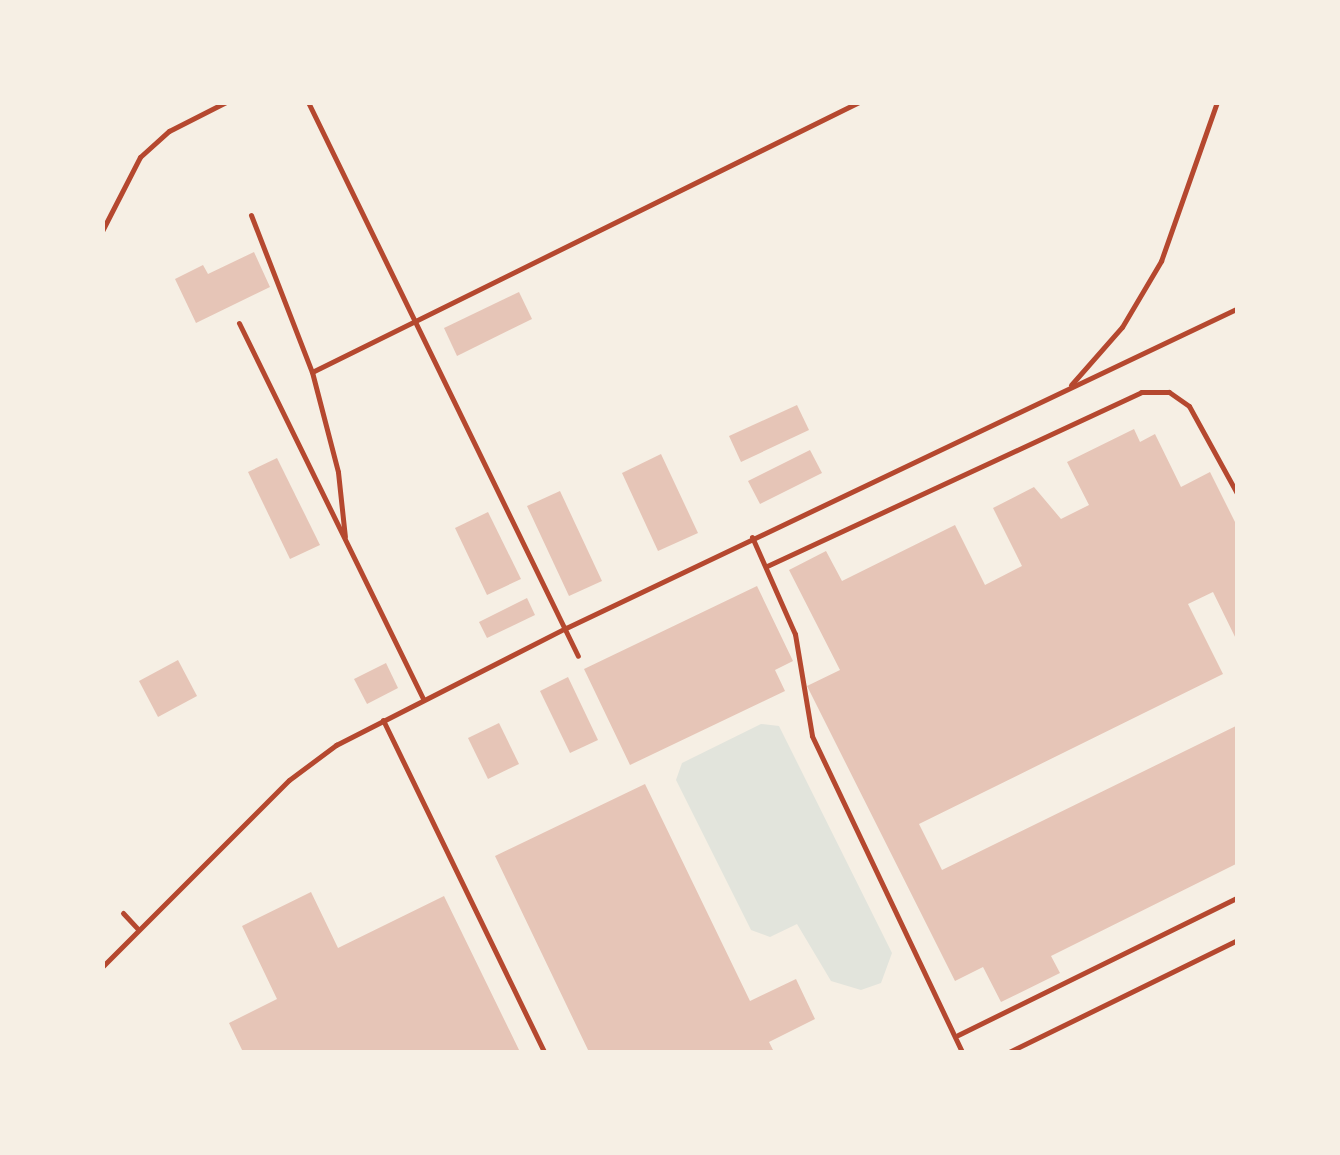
<!DOCTYPE html>
<html>
<head>
<meta charset="utf-8">
<style>
	body { margin:0 }
	#map { position:relative; width:1340px; height:1155px; overflow:hidden; background:#f6efe4; font-family:Signika,sans-serif }
	div>[style] { position:absolute }
	.green>* { inset:0; background:#e2e4dc }
	.building>* { inset:0; background:#e6c5b7 }
	.service>* { height:5px; margin:-2.5px; padding:0 2.5px; transform-origin:2.5px; border-radius:2.5px; background:#b5482f }
	span { translate:-50% -50%; white-space:nowrap; text-align:center; line-height:1.15; -webkit-text-stroke:9px #f6efe4; paint-order:stroke }
	.frame { position:absolute; inset:0; border:105px solid #f6efe4; pointer-events:none }
</style>
</head>
<body>
<div id="map">
	<div class="green">
		<i style="clip-path:polygon(761px 724px,779px 726px,892px 953px,881px 983px,861px 990px,831px 981px,797px 924px,770px 937px,751px 930px,676px 780px,682px 763px)"></i>
	</div>
	<div class="building">
		<i style="clip-path:polygon(254px 252px,270px 287px,196px 323px,175px 279px,203px 265px,208px 274px)"></i>
		<i style="clip-path:polygon(519px 292px,532px 319px,457px 356px,444px 328px)"></i>
		<i style="clip-path:polygon(797px 405px,809px 430px,741px 462px,729px 436px)"></i>
		<i style="clip-path:polygon(1134px 429px,1140px 442px,1155px 434px,1181px 487px,1210px 472px,1238px 528px,1238px 643px,1213px 592px,1188px 604px,1223px 674px,919px 824px,942px 870px,1238px 725px,1238px 863px,1051px 956px,1060px 973px,1001px 1002px,983px 967px,955px 981px,807px 686px,840px 670px,789px 570px,826px 551px,842px 581px,955px 525px,985px 585px,1022px 566px,993px 508px,1034px 487px,1061px 519px,1089px 505px,1067px 462px)"></i>
		<i style="clip-path:polygon(810px 450px,822px 473px,760px 504px,748px 481px)"></i>
		<i style="clip-path:polygon(661px 454px,698px 533px,658px 551px,622px 473px)"></i>
		<i style="clip-path:polygon(277px 458px,320px 545px,290px 559px,248px 472px)"></i>
		<i style="clip-path:polygon(560px 491px,602px 581px,569px 596px,527px 506px)"></i>
		<i style="clip-path:polygon(488px 512px,521px 579px,487px 595px,455px 528px)"></i>
		<i style="clip-path:polygon(757px 586px,793px 661px,775px 670px,785px 691px,630px 765px,584px 669px)"></i>
		<i style="clip-path:polygon(527px 598px,535px 615px,487px 638px,479px 622px)"></i>
		<i style="clip-path:polygon(178px 660px,197px 696px,158px 717px,139px 681px)"></i>
		<i style="clip-path:polygon(386px 663px,398px 688px,367px 704px,354px 679px)"></i>
		<i style="clip-path:polygon(568px 677px,598px 740px,570px 753px,540px 691px)"></i>
		<i style="clip-path:polygon(499px 723px,519px 764px,488px 779px,468px 738px)"></i>
		<i style="clip-path:polygon(645px 784px,750px 1001px,796px 979px,815px 1019px,769px 1042px,774px 1052px,589px 1052px,495px 856px)"></i>
		<i style="clip-path:polygon(311px 892px,338px 948px,444px 896px,520px 1052px,243px 1052px,229px 1023px,277px 999px,242px 926px)"></i>
	</div>
	<div class="service">
		<i style="left:308px;top:102px;width:616px;rotate:64.02deg"></i>
		<i style="left:251px;top:215px;width:168px;rotate:68.8deg"></i>
		<i style="left:312px;top:372px;width:103px;rotate:75.4deg"></i>
		<i style="left:338px;top:472px;width:65px;rotate:83.9deg"></i>
		<i style="left:102px;top:231px;width:83px;rotate:-62.8deg"></i>
		<i style="left:140px;top:157px;width:39px;rotate:-42deg"></i>
		<i style="left:169px;top:131px;width:64px;rotate:-27deg"></i>
		<i style="left:239px;top:323px;width:419px;rotate:63.9deg"></i>
		<i style="left:312px;top:372px;width:610px;rotate:-26.27deg"></i>
		<i style="left:1071px;top:385px;width:77px;rotate:-48.7deg"></i>
		<i style="left:1122px;top:327px;width:77px;rotate:-59.4deg"></i>
		<i style="left:1161px;top:261px;width:169px;rotate:-70.6deg"></i>
		<i style="left:752px;top:537px;width:106px;rotate:66.1deg"></i>
		<i style="left:795px;top:634px;width:103px;rotate:80.5deg"></i>
		<i style="left:812px;top:736px;width:350px;rotate:64.6deg"></i>
		<i style="left:767px;top:566px;width:412px;rotate:-24.9deg"></i>
		<i style="left:1141px;top:392px;width:28px"></i>
		<i style="left:1169px;top:392px;width:24px;rotate:35deg"></i>
		<i style="left:1189px;top:406px;width:102px;rotate:61.2deg"></i>
		<i style="left:383px;top:720px;width:369px;rotate:64.1deg"></i>
		<i style="left:123px;top:913px;width:22px;rotate:47deg"></i>
		<i style="left:102px;top:967px;width:264px;rotate:-45deg"></i>
		<i style="left:289px;top:780px;width:59px;rotate:-36.7deg"></i>
		<i style="left:336px;top:745px;width:258px;rotate:-27deg"></i>
		<i style="left:566px;top:628px;width:744px;rotate:-25.46deg"></i>
		<i style="left:958px;top:1035px;width:312px;rotate:-26.2deg"></i>
		<i style="left:1009px;top:1052px;width:255px;rotate:-26.1deg"></i>
	</div>
	<div class="frame"></div>
</div>
</body>
</html>
